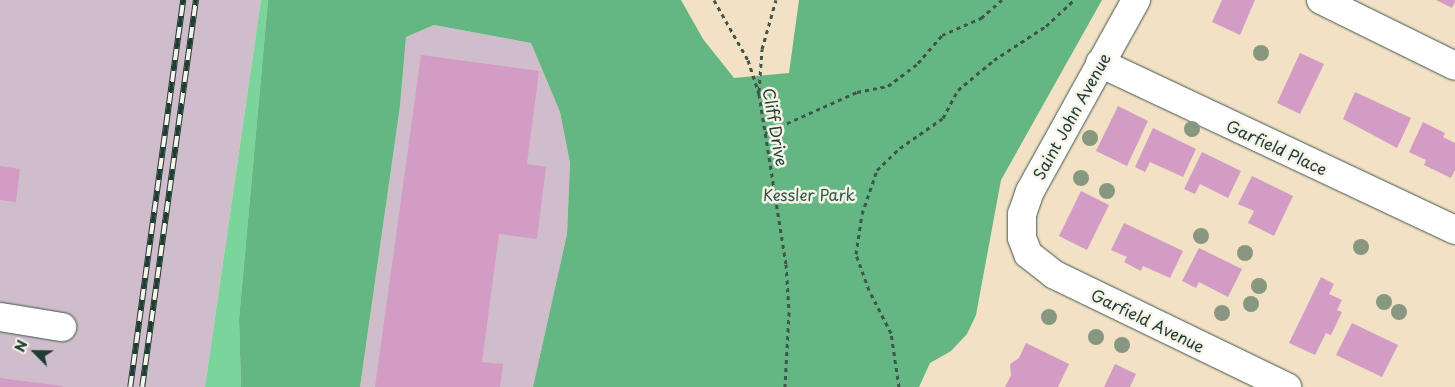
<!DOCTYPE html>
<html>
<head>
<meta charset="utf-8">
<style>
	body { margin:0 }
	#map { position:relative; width:1455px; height:387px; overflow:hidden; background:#f2e1c5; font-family:"Playpen Sans",sans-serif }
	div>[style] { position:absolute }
	.industrial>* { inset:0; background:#d0bdcc }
	.green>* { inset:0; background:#7bd49a }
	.forest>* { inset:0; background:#64b682 }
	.building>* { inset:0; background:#d39cc5 }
	.path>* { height:3px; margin-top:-1.5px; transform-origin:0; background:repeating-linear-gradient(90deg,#3f564a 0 4px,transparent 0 8px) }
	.roads { filter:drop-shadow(0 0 1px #3f564a) drop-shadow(0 0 1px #3f564a) }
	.minor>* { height:28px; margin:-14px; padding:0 14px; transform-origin:14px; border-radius:14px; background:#fff }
	.rail>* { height:5.5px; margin-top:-2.75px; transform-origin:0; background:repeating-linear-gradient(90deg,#f7f3e8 0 11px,#1f3d34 0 22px); box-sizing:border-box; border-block:1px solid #1f3d34 }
	.trees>* { width:16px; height:16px; margin:-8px; border-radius:50%; background:#889780 }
	span { translate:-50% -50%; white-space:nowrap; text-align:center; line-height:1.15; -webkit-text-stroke:5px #f7f3e8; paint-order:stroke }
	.street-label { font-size:16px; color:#1f3d34 }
	.park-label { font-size:16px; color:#315b48 }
	.north { position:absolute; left:10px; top:327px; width:50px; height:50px; -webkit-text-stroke:4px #f7f3e8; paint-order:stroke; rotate:293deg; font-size:14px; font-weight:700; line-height:20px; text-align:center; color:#1f3d34 }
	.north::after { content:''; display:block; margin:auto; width:18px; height:22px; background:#1f3d34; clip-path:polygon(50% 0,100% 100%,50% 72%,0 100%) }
</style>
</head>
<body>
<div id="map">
	<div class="industrial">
		<i style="clip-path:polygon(0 0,261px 0,205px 387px,0 387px)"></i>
		<i style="clip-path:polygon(434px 25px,531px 43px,560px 112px,570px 163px,567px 234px,533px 387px,360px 387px,400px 106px,406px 37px)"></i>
	</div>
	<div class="green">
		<i style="clip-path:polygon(261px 0,268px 0,239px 319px,241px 387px,205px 387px)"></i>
	</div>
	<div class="forest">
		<i style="clip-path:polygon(268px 0,681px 0,703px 39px,734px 78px,789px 73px,799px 0,1102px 0,1001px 180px,976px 315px,967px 334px,951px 351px,930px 363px,919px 387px,533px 387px,567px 234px,570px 163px,560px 112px,531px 43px,434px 25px,406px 37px,400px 106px,360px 387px,241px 387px,239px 319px)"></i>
	</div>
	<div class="building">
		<i style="clip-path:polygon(1222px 0,1255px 0,1240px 35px,1212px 22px)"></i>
		<i style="clip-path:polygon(1436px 0,1455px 0,1455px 2px,1452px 8px)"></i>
		<i style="clip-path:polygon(1300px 53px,1324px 64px,1300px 114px,1277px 103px)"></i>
		<i style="clip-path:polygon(421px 55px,539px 71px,527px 164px,546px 167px,537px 239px,499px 234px,482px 362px,503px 364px,500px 387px,375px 387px)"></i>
		<i style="clip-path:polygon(1355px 92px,1411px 118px,1397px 148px,1343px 119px)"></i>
		<i style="clip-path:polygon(1118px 106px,1148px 121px,1127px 166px,1096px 151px)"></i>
		<i style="clip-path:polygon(1423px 122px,1445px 133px,1443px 137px,1455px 143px,1455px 170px,1451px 178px,1424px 165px,1426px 160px,1409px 152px)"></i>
		<i style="clip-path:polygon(1153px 128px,1196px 149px,1183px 177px,1150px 162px,1145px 172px,1135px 167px)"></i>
		<i style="clip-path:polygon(1202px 152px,1241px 171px,1228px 198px,1200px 184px,1195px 194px,1184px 189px)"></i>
		<i style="clip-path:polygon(0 166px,20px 169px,16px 202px,0 200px)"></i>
		<i style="clip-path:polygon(1252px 176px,1293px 196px,1274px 236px,1248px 223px,1254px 211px,1238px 204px)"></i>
		<i style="clip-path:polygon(1081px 191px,1109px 205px,1087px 250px,1059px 236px)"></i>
		<i style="clip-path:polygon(1124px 223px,1183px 251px,1170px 278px,1143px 266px,1141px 271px,1124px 262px,1127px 257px,1111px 250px)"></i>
		<i style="clip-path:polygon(1199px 248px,1242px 269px,1228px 297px,1199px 282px,1196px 288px,1182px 281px)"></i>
		<i style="clip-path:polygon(1321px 277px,1334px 284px,1329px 294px,1342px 300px,1337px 310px,1342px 312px,1331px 335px,1326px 333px,1315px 355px,1289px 343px)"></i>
		<i style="clip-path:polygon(1352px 323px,1398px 345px,1382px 377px,1336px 355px)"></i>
		<i style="clip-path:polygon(1026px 343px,1069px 364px,1058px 387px,1005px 387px,1011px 375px,1010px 364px,1019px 358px)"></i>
		<i style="clip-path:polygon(1115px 364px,1136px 374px,1130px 387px,1104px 387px)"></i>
		<i style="clip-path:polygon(0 378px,62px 386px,62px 387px,0 387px)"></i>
	</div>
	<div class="path">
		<i style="left:714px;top:0;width:69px;rotate:60.5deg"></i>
		<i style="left:748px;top:60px;width:36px;rotate:72deg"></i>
		<i style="left:759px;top:94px;width:172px;rotate:81deg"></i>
		<i style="left:786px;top:264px;width:48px;rotate:86.4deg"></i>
		<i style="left:789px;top:312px;width:75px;rotate:93.1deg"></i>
		<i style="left:759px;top:91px;width:42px;rotate:-85.9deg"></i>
		<i style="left:762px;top:49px;width:51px;rotate:-74.1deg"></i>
		<i style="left:765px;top:133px;width:101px;rotate:-24deg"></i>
		<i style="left:857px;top:92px;width:32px;rotate:-11deg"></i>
		<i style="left:888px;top:86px;width:38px;rotate:-37deg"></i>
		<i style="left:918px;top:63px;width:37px;rotate:-49deg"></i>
		<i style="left:942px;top:35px;width:43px;rotate:-23.6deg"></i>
		<i style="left:981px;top:18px;width:28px;rotate:-41deg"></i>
		<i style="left:899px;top:387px;width:55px;rotate:-98.4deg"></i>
		<i style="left:891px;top:333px;width:48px;rotate:-117.1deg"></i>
		<i style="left:869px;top:290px;width:38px;rotate:-110deg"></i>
		<i style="left:856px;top:254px;width:40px;rotate:-81.5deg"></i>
		<i style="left:862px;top:214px;width:46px;rotate:-71.2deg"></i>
		<i style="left:877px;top:170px;width:32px;rotate:-44deg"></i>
		<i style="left:900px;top:148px;width:52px;rotate:-34.9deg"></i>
		<i style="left:943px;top:118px;width:32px;rotate:-62deg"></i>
		<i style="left:958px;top:90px;width:47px;rotate:-39.8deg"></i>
		<i style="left:994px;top:60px;width:62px;rotate:-33.2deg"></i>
		<i style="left:1046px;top:26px;width:38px;rotate:-43deg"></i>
	</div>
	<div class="roads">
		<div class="minor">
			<i style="left:1136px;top:0;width:218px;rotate:119deg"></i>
			<i style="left:1030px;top:191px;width:24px;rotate:109deg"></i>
			<i style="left:1022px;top:214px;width:24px;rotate:90deg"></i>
			<i style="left:1022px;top:238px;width:17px;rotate:69deg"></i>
			<i style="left:1028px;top:254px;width:34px;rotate:38deg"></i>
			<i style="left:1055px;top:275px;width:258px;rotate:25.8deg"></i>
			<i style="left:1321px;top:0;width:149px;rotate:26.2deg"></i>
			<i style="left:1100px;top:63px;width:392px;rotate:25.2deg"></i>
			<i style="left:0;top:317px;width:63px;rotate:9.2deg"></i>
		</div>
	</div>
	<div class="rail">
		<i style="left:130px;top:387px;width:391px;rotate:-82.2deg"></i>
		<i style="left:142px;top:387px;width:391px;rotate:-82.1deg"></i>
	</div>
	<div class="trees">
		<i style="left:1261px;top:53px"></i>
		<i style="left:1192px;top:129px"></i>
		<i style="left:1090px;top:138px"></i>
		<i style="left:1081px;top:178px"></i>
		<i style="left:1107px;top:191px"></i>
		<i style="left:1201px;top:236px"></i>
		<i style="left:1361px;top:247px"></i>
		<i style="left:1245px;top:253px"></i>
		<i style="left:1259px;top:286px"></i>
		<i style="left:1384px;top:302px"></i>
		<i style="left:1251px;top:304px"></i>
		<i style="left:1399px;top:312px"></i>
		<i style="left:1222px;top:313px"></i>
		<i style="left:1049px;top:317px"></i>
		<i style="left:1096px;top:337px"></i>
		<i style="left:1122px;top:345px"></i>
	</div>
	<div class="street-label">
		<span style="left:1071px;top:116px;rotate:-61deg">Saint John Avenue</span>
		<span style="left:776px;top:127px;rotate:80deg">Cliff Drive</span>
		<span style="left:1277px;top:147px;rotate:25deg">Garfield Place</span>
		<span style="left:1148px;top:320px;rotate:26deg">Garfield Avenue</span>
	</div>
	<div class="park-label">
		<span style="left:809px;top:194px">Kessler Park</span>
	</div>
	<div class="north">N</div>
</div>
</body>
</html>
